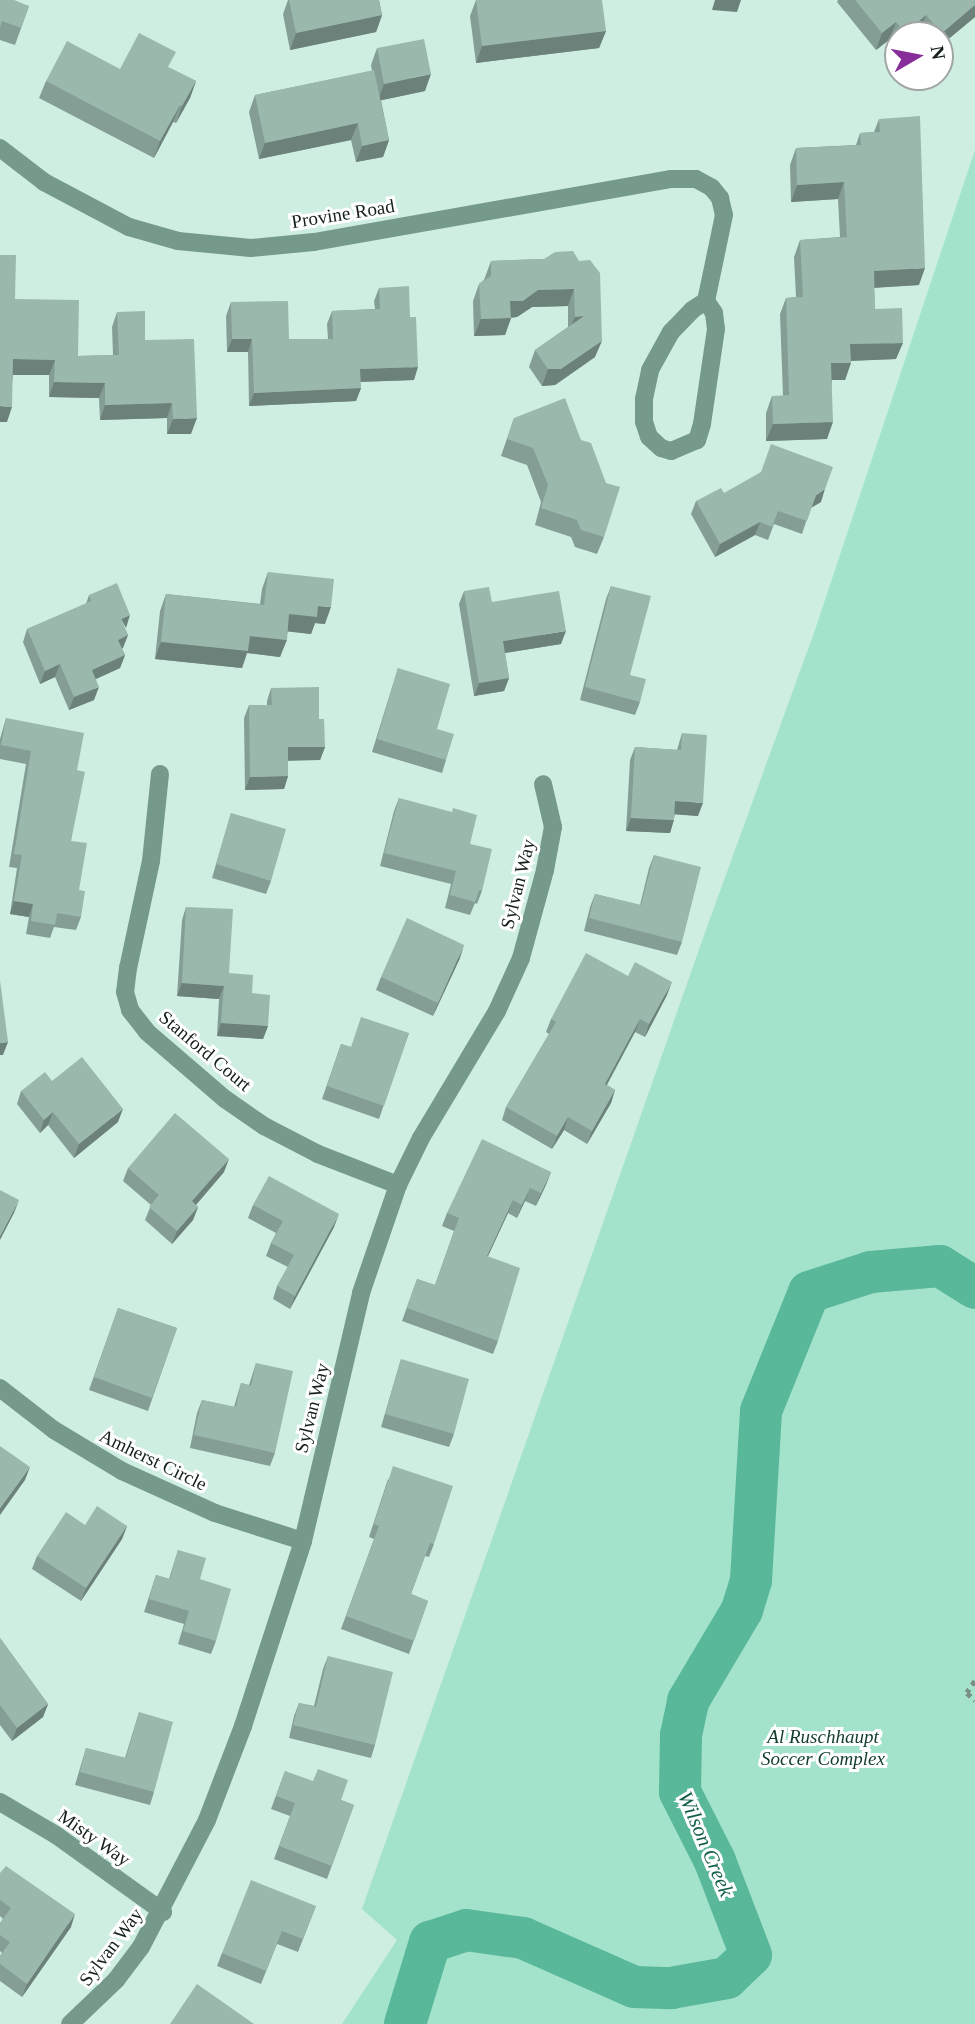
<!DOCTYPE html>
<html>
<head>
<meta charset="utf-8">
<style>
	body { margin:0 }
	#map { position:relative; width:975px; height:2024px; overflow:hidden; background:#cfeee2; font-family:"Times New Roman",serif }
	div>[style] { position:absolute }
	.green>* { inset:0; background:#a3e2cb }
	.river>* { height:42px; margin:-21px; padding:0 21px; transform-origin:21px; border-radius:21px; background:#59b79a }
	.path>* { height:4.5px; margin-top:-2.25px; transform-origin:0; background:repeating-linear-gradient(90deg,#798f86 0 5px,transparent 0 10px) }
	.minor>* { height:18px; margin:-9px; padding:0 9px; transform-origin:9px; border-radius:9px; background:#759a8c }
	.wall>* { inset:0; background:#859e95 }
	.shaded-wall>* { inset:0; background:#6c8179 }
	.building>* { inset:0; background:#9bb8ad }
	span { translate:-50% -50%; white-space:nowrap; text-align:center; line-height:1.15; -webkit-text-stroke:6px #fff; paint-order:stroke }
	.street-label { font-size:19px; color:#15201c }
	.park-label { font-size:19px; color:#113c2f; font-style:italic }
	.water-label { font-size:21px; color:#135e4a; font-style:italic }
	.north { position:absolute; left:884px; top:21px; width:70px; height:70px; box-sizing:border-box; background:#fff; border:2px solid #a1a6a4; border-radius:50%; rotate:80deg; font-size:19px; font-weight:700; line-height:28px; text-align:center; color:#15201c }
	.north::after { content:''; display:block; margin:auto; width:24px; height:32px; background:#882e9b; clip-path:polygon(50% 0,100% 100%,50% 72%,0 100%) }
</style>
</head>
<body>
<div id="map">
	<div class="green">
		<i style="clip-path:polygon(975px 150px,975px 2024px,342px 2024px,397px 1940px,362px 1909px,708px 924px,815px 630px)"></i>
	</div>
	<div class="river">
		<i style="left:405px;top:2024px;width:86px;rotate:-73deg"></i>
		<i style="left:430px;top:1942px;width:38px;rotate:-18deg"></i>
		<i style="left:466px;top:1930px;width:58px;rotate:8deg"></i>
		<i style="left:523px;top:1938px;width:121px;rotate:23.8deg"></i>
		<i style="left:634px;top:1987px;width:37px;rotate:2deg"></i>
		<i style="left:671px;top:1988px;width:57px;rotate:-10.1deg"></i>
		<i style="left:727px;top:1978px;width:33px;rotate:-44deg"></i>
		<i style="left:751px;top:1955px;width:101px;rotate:-111deg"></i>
		<i style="left:715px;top:1861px;width:77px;rotate:-116.9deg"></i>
		<i style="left:680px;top:1792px;width:57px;rotate:-89deg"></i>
		<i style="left:681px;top:1735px;width:35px;rotate:-78deg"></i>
		<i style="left:688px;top:1701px;width:106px;rotate:-59.3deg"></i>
		<i style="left:742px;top:1610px;width:31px;rotate:-73deg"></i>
		<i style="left:751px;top:1580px;width:169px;rotate:-86.6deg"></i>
		<i style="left:761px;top:1411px;width:128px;rotate:-68deg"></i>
		<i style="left:809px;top:1292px;width:65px;rotate:-17.9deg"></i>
		<i style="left:871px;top:1272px;width:69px;rotate:-5deg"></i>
		<i style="left:940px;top:1266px;width:41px;rotate:32.2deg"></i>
	</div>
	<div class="path">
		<i style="left:975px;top:1681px;width:14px;rotate:124deg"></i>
		<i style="left:967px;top:1693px;width:11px;rotate:41deg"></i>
	</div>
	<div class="minor">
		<i style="left:0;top:148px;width:56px;rotate:37.7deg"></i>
		<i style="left:44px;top:182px;width:96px;rotate:27.9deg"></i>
		<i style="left:129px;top:227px;width:51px;rotate:15.9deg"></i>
		<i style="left:178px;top:241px;width:73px;rotate:5.5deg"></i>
		<i style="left:251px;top:248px;width:63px;rotate:-5.4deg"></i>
		<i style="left:314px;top:242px;width:363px;rotate:-10deg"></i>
		<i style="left:671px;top:179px;width:25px"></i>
		<i style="left:696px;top:179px;width:18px;rotate:29deg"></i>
		<i style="left:712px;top:188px;width:13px;rotate:51deg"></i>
		<i style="left:720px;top:198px;width:17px;rotate:77deg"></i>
		<i style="left:724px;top:215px;width:88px;rotate:101.8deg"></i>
		<i style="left:706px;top:301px;width:14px;rotate:56deg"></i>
		<i style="left:714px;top:313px;width:16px;rotate:83deg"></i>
		<i style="left:716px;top:329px;width:96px;rotate:98.4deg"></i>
		<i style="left:702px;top:424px;width:17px;rotate:107deg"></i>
		<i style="left:697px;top:440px;width:28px;rotate:157deg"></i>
		<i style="left:671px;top:451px;width:10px;rotate:-163deg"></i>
		<i style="left:661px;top:448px;width:16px;rotate:-137deg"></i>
		<i style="left:649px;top:437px;width:16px;rotate:-108deg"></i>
		<i style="left:644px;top:422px;width:23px;rotate:-90deg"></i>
		<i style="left:644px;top:399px;width:30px;rotate:-78deg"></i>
		<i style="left:650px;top:370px;width:43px;rotate:-61.1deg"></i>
		<i style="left:671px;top:332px;width:30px;rotate:-46deg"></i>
		<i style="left:692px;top:310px;width:17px;rotate:-33deg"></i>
		<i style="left:160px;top:774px;width:87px;rotate:95.9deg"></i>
		<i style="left:151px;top:861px;width:109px;rotate:102.1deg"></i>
		<i style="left:128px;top:968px;width:24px;rotate:97deg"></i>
		<i style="left:125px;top:992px;width:19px;rotate:74deg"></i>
		<i style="left:130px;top:1010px;width:28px;rotate:52deg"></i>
		<i style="left:147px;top:1032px;width:103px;rotate:40.7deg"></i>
		<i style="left:225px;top:1099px;width:47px;rotate:34.7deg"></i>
		<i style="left:264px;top:1126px;width:61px;rotate:27.4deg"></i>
		<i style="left:318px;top:1154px;width:86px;rotate:21.2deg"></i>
		<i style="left:0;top:1388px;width:68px;rotate:37.9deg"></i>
		<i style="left:54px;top:1430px;width:79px;rotate:31.1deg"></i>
		<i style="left:122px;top:1471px;width:102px;rotate:24.3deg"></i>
		<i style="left:215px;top:1513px;width:92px;rotate:17.7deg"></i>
		<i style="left:0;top:1802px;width:65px;rotate:30.5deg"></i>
		<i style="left:56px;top:1835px;width:132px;rotate:35.7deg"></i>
		<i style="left:70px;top:2024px;width:64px;rotate:-43.7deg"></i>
		<i style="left:116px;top:1980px;width:41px;rotate:-52.9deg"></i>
		<i style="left:141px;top:1947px;width:143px;rotate:-62.5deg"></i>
		<i style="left:207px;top:1820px;width:101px;rotate:-69deg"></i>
		<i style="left:243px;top:1726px;width:194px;rotate:-72deg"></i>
		<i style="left:303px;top:1541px;width:255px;rotate:-76.8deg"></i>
		<i style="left:361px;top:1293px;width:114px;rotate:-71.1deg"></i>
		<i style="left:398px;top:1185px;width:52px;rotate:-63.9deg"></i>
		<i style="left:421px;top:1138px;width:148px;rotate:-59.1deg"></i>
		<i style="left:497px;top:1011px;width:58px;rotate:-65.6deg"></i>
		<i style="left:521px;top:958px;width:91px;rotate:-74.7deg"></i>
		<i style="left:545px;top:870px;width:44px;rotate:-79.5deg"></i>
		<i style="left:553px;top:827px;width:44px;rotate:-103.1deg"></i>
	</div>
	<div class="wall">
		<i style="clip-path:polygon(0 0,29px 6px,15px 45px,0 40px)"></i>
		<i style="clip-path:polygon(288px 0,379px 0,382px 15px,376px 32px,290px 50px,283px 14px)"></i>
		<i style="clip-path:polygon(476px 0,606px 31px,599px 48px,476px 63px,470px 16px)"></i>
		<i style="clip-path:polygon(838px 0,975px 0,975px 17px,940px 46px,940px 35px,923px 35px,920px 32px,917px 35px,898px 35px,898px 48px,890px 39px,876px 50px,837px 2px)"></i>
		<i style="clip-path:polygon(377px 48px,425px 91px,381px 100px,389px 140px,383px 157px,356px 162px,351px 140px,259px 159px,249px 112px,255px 95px,372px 71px,371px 65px)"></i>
		<i style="clip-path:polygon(170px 68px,196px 81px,190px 98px,176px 123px,173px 122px,154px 158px,39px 98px,46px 81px,120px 69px)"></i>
		<i style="clip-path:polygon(879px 119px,919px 285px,874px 288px,875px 309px,896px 359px,851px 361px,845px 380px,832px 380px,827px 439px,766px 441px,766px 413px,772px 396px,783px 396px,780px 314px,786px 298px,796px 297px,794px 257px,800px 240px,840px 237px,838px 199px,791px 202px,790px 165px,796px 148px,856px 145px,860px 133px,874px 132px)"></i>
		<i style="clip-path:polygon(573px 251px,595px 357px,555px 385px,542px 386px,529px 367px,535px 350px,568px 327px,568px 306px,532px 307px,517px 317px,511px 318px,505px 335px,474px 336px,473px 301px,479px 284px,484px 280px,491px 261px,544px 259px)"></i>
		<i style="clip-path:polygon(379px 288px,414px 380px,360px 382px,361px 388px,356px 401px,249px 406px,248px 352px,227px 352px,226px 316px,231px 302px,289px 339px,328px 339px,327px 324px,332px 311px,375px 309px,374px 301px)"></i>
		<i style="clip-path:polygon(15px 299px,78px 356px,113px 355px,112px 327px,117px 312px,145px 340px,191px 434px,167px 434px,167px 418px,100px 420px,99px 398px,49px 397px,49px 375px,13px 375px,7px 422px)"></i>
		<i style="clip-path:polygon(514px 418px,604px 537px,597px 554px,575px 547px,571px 537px,535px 525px,541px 502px,527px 465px,501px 456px)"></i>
		<i style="clip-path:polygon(724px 493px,821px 502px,811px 507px,802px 534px,774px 524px,768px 540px,755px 535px,715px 557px,691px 514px,696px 501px)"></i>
		<i style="clip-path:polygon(268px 572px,325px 624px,315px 623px,311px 634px,288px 631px,280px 657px,247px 653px,242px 668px,155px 659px,160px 611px,166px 594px,260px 604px,262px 589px)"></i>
		<i style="clip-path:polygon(611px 586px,630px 675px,640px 702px,635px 715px,580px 700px,606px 599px)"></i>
		<i style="clip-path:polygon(464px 591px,561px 644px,505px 653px,509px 678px,504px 691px,474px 696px,459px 604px)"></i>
		<i style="clip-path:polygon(89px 595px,125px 629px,128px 635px,122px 649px,125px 655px,120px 668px,96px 679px,94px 700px,69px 710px,55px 677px,40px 684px,23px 642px,27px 629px,86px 604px)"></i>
		<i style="clip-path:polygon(398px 668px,437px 729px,446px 760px,442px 773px,372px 752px)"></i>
		<i style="clip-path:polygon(271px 688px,319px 719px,325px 747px,320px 760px,288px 760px,288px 776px,284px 789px,245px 790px,244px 718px,249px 705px,267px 705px,267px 701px)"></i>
		<i style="clip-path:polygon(6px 718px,77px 770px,71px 841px,79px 890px,81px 917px,76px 930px,54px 927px,50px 938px,26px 934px,29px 917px,10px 914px,17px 868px,9px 867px,26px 764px,0 759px,0 739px)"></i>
		<i style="clip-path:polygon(682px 733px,698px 816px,675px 814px,670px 833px,626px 831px,630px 760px,635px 747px,677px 750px)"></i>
		<i style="clip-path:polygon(399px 798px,470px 844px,482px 891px,477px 904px,475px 903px,470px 915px,445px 908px,451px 884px,380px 866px,394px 811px)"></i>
		<i style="clip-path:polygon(231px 813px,271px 881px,266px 894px,212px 878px)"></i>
		<i style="clip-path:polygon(654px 855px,682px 942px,677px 955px,584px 931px,590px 907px,595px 894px,640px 905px,649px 868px)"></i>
		<i style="clip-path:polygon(186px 907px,229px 973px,252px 993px,268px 1026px,263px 1039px,217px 1036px,219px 999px,177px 996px,182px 920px)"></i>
		<i style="clip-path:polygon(460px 958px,433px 1016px,376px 990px,381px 977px)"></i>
		<i style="clip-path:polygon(628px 976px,667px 995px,645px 1037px,635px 1032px,607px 1085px,615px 1090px,611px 1103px,587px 1144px,564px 1130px,552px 1149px,502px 1120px,506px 1107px,549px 1034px,546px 1032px,551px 1019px)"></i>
		<i style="clip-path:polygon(409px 1033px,379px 1119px,322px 1099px,341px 1044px,351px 1047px)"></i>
		<i style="clip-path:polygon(52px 1081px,118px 1122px,74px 1158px,48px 1125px,40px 1133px,17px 1104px,21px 1091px)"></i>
		<i style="clip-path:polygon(128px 1168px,224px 1172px,196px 1205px,198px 1207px,193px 1220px,172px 1244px,145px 1220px,151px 1205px,123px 1181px)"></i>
		<i style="clip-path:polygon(551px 1172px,536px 1206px,525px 1201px,517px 1218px,508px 1213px,488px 1256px,498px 1341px,493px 1354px,402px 1321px,417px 1279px,435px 1285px,454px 1231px,442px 1226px,447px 1213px)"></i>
		<i style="clip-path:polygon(253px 1205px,334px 1227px,290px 1309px,273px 1299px,277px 1286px,288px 1267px,266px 1256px,271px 1243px,276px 1233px,248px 1218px)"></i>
		<i style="clip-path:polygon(118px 1308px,177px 1328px,148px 1411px,89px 1390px)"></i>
		<i style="clip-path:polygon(401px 1359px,454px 1434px,449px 1447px,381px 1427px)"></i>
		<i style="clip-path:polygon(256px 1363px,275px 1453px,270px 1466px,190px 1448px,197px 1413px,202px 1400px,234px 1407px,241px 1383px,249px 1385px)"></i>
		<i style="clip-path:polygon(388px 1479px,434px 1544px,429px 1557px,425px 1556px,411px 1594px,428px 1601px,409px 1654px,341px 1629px,374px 1539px,369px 1537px)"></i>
		<i style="clip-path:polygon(85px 1525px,127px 1526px,122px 1539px,81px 1601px,32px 1569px,37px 1556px)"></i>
		<i style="clip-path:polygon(178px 1550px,200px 1579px,216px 1641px,211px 1654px,178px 1644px,184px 1624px,144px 1612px,156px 1575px,169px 1579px)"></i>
		<i style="clip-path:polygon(0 1638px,48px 1704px,43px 1717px,12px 1741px,0 1725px)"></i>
		<i style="clip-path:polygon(328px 1656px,375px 1745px,371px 1758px,289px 1738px,294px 1716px,299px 1703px,314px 1706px,323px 1669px)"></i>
		<i style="clip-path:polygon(139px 1712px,154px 1792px,150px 1805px,75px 1785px,86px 1748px,125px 1758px)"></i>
		<i style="clip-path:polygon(285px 1771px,341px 1800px,354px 1805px,327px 1879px,274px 1859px,290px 1816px,271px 1809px)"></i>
		<i style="clip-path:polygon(0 1873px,71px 1927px,22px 1997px,0 1981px,0 1956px,2px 1953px,0 1951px,0 1923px,3px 1919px,0 1916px)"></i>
		<i style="clip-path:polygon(316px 1906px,298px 1952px,277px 1944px,261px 1984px,217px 1966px,222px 1953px)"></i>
	</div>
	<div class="shaded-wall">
		<i style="clip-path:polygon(715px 0,741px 0,737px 12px,712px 10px)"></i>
		<i style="clip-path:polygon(975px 5px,975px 17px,940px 46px,940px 37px,942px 33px)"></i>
		<i style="clip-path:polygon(382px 15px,376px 32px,290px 50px,296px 33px)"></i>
		<i style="clip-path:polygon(926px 15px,920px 32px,917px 35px,905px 35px,905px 33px)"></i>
		<i style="clip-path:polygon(896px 22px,890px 39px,876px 50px,882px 33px)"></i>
		<i style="clip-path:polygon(606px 31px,599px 48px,476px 63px,482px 46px)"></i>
		<i style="clip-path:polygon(431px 74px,425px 91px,378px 101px,384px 84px)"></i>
		<i style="clip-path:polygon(196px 81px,190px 98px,176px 123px,182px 106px)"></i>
		<i style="clip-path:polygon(180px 105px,173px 122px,154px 158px,160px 141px)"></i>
		<i style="clip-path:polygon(358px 123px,351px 140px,259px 159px,265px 143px)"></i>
		<i style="clip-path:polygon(389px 140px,383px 157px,356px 162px,362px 146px)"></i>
		<i style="clip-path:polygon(844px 182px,838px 199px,791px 202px,797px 185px)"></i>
		<i style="clip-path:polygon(925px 268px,919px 285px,868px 288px,874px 271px)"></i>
		<i style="clip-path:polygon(574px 289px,568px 306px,532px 307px,517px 317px,504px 318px,510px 301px,538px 290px)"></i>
		<i style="clip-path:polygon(584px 316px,568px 333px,575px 317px)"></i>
		<i style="clip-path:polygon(511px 318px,505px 335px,474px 336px,481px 319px)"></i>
		<i style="clip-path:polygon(232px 339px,252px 339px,248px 352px,227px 352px)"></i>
		<i style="clip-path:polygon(602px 341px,595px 357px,555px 385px,542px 386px,548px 369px)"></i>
		<i style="clip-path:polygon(903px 343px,896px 359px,844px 361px,850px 344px)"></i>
		<i style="clip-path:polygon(13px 359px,55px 360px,49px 375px,8px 375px)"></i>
		<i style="clip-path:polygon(831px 363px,851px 363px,845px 380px,825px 380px)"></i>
		<i style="clip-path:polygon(418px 367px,414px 380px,355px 382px,360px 369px)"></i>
		<i style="clip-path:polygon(54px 382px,105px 383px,99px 398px,49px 397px)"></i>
		<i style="clip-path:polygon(361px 388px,356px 401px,249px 406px,254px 393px)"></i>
		<i style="clip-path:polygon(172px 403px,167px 418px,100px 420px,105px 405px)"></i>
		<i style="clip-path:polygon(0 406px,12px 407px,7px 422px,0 422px)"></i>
		<i style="clip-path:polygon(197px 418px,191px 434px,167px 434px,173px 419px)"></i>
		<i style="clip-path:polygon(833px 422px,827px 439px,766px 441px,773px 424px)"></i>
		<i style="clip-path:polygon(825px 489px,821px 502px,811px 508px,816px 495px)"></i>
		<i style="clip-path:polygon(760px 522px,755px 535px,715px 557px,720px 544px)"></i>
		<i style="clip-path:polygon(318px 606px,331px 607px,325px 624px,315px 623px,311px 634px,283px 631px,289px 614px)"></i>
		<i style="clip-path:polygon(130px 615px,126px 628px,121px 619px)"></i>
		<i style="clip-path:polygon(566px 631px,561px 644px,498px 654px,503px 641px)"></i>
		<i style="clip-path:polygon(128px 635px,123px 648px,114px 653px,118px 640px)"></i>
		<i style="clip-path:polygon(250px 636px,287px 640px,280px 657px,247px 653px,242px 668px,155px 659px,161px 642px)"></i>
		<i style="clip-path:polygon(125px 655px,120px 668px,87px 683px,92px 670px)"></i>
		<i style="clip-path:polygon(60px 664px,55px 677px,40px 684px,45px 671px)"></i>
		<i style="clip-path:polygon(509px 678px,504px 691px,474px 696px,479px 683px)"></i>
		<i style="clip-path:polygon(99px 687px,94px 700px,69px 710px,74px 697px)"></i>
		<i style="clip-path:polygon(288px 747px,325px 747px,320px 760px,283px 761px)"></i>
		<i style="clip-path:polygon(288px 776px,284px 789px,245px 790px,250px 777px)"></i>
		<i style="clip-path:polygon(675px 801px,703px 803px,698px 816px,670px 814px)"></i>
		<i style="clip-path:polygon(631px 818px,674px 820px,670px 833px,626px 831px)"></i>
		<i style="clip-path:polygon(14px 901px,33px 904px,29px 917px,10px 914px)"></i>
		<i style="clip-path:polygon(464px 945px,460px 958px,433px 1016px,438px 1003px)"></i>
		<i style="clip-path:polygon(672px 982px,667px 995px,645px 1037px,649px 1024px)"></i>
		<i style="clip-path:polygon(182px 983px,224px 986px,219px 999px,177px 996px)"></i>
		<i style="clip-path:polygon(640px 1019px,635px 1032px,600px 1097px,605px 1084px)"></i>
		<i style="clip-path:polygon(221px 1023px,268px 1026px,263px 1039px,217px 1036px)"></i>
		<i style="clip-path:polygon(8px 1042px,3px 1055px,0 1055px,0 1043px)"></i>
		<i style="clip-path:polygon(615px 1090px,611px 1103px,587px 1144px,592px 1131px)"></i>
		<i style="clip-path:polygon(123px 1109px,118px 1122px,74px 1158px,79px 1144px)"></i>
		<i style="clip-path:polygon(53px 1112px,48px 1125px,40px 1133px,44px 1120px)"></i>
		<i style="clip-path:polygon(568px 1117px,564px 1130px,552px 1149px,557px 1136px)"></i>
		<i style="clip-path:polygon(229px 1159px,224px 1172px,188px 1214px,192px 1201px)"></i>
		<i style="clip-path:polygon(551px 1172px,546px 1185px,536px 1206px,541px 1193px)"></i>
		<i style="clip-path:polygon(530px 1188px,525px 1201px,517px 1218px,522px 1205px)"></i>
		<i style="clip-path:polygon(19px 1200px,14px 1213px,0 1240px,0 1236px)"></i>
		<i style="clip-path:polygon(513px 1200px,508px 1213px,482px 1269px,487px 1256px)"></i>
		<i style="clip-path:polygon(198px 1207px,193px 1220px,172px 1244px,177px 1231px)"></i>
		<i style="clip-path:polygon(339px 1214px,334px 1227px,290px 1309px,295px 1296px)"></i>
		<i style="clip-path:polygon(30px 1467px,25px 1480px,0 1515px,0 1508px)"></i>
		<i style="clip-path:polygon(127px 1526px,122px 1539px,81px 1601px,86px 1588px)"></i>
		<i style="clip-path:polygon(48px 1704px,43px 1717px,12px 1741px,17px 1728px)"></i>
		<i style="clip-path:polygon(75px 1914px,71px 1927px,22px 1997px,27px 1984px)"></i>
	</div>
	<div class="building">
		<i style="clip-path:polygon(0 0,14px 0,29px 6px,21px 28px,2px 21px,0 27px)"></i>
		<i style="clip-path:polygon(289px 0,379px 0,382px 15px,296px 33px)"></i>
		<i style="clip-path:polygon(476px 0,602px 0,606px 31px,482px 46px)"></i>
		<i style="clip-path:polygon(855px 0,975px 0,975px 5px,942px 33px,926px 15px,905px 33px,896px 22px,882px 33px)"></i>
		<i style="clip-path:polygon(139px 33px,176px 52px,168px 67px,196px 81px,182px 106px,180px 105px,160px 141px,46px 81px,67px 41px,120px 69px)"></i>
		<i style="clip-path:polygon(424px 39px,431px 74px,384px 84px,377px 48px)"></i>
		<i style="clip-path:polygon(374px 70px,389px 140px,362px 146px,358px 123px,265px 143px,255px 95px)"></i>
		<i style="clip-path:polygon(920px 116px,925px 268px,874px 271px,875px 309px,902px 308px,903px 343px,850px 344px,851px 363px,831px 363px,833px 422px,773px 424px,772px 396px,789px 395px,786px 298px,803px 297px,800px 240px,847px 237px,844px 182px,797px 185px,796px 148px,861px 145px,860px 133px,880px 132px,879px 119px)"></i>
		<i style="clip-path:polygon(573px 251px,579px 261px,590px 260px,600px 273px,602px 341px,561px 369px,548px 369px,535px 350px,584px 316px,575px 317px,574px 289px,538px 290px,523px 301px,510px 301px,511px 318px,481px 319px,479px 284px,491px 276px,491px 261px,544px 259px,555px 252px)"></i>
		<i style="clip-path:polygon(0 255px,16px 255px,15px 299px,79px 300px,78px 356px,119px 355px,117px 312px,145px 311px,145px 340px,194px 339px,197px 418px,173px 419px,172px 403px,105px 405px,105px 383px,54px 382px,55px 360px,13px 359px,12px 407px,0 406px)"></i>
		<i style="clip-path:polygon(409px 286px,410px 317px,416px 317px,418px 367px,360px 369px,361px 388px,254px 393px,252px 339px,232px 339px,231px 302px,288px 301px,289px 339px,333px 339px,332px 311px,380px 309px,379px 288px)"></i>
		<i style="clip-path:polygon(565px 398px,581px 440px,591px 443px,606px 483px,620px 487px,604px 537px,581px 530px,577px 520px,541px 508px,548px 485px,533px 448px,507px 439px,514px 418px)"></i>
		<i style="clip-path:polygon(771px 444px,833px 467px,825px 489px,816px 495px,807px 521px,778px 511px,772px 527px,760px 522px,720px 544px,696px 501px,721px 488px,724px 493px,761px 472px)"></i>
		<i style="clip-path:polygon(268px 572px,334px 579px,331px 607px,318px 606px,317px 617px,289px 614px,287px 640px,250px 636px,248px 651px,161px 642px,166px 594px,264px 605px)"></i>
		<i style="clip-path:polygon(117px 583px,130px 615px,121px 619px,128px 635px,118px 640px,125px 655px,92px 670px,99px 687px,74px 697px,60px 664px,45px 671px,27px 629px,91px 601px,89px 595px)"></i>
		<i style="clip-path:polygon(611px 586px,651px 596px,630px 675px,646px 679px,640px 702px,585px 687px)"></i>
		<i style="clip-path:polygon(489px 587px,492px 602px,559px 591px,566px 631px,503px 641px,509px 678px,479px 683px,464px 591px)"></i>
		<i style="clip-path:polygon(398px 668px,450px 684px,437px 729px,454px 734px,446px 760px,377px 739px)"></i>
		<i style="clip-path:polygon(319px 687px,319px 719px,324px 719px,325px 747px,288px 747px,288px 776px,250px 777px,249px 705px,272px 705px,271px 688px)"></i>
		<i style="clip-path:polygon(6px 718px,84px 733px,77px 770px,85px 772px,71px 841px,87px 843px,79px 890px,85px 891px,81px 917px,57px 913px,55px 925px,31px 921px,33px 904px,14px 901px,22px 855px,14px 854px,31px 751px,1px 745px)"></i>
		<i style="clip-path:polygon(682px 733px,707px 735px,703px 803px,675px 801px,674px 820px,631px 818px,635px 747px,681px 750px)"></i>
		<i style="clip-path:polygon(399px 798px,452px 812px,453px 808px,477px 815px,470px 844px,492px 849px,482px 891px,479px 890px,475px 902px,450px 895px,456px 871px,384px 853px)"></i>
		<i style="clip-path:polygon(231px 813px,286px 829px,271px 881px,216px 864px)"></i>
		<i style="clip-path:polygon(654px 855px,701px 867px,682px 942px,589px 918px,595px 894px,641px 905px)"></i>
		<i style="clip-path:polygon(186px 907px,233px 909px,229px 973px,253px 975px,252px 993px,270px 995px,268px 1026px,221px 1023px,224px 986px,182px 983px)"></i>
		<i style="clip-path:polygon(407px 918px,464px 945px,438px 1003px,381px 977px)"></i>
		<i style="clip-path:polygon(586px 953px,628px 976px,635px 962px,672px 982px,649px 1024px,640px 1019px,605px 1084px,615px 1090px,592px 1131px,568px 1117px,557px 1136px,506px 1107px,556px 1022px,551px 1019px)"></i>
		<i style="clip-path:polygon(0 980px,8px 1042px,0 1043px)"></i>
		<i style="clip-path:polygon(361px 1017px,409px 1033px,384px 1106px,327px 1086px,341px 1044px,351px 1047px)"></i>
		<i style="clip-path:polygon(82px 1057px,123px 1109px,79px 1144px,53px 1112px,44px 1120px,21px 1091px,45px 1072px,52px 1081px)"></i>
		<i style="clip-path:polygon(175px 1113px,229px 1159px,192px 1201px,198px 1207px,177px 1231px,149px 1207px,159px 1195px,128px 1168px)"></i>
		<i style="clip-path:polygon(482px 1139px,551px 1172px,541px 1193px,530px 1188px,522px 1205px,513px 1200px,487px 1256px,520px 1268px,498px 1341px,407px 1308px,417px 1279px,435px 1285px,459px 1218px,447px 1213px)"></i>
		<i style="clip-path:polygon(269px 1176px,339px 1214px,295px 1296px,277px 1286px,294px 1255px,271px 1243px,283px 1221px,253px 1205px)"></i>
		<i style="clip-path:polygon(0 1190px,19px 1200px,0 1236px)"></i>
		<i style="clip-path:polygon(118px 1308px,177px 1328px,152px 1398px,94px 1377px)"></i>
		<i style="clip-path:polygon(401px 1359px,469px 1379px,454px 1434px,385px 1414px)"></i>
		<i style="clip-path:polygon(256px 1363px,293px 1371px,275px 1453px,194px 1435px,202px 1400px,236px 1407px,241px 1383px,251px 1386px)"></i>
		<i style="clip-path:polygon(0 1446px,30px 1467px,0 1508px)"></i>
		<i style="clip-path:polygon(393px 1466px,453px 1486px,434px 1544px,430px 1543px,411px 1594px,428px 1601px,414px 1641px,346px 1616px,379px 1526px,374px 1524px)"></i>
		<i style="clip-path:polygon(97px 1506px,127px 1526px,86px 1588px,37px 1556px,66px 1512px,85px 1525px)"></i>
		<i style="clip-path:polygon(178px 1550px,206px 1558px,200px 1579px,231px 1589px,216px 1641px,183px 1631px,189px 1611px,149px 1599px,156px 1575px,170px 1579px)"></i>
		<i style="clip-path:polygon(0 1638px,48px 1704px,17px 1728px,0 1705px)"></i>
		<i style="clip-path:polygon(328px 1656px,393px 1672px,375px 1745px,293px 1725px,299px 1703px,316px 1707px)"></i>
		<i style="clip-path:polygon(139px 1712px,173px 1722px,154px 1792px,80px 1772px,86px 1748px,126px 1758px)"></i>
		<i style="clip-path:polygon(318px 1769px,348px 1780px,341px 1800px,354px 1805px,332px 1866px,279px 1846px,295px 1803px,276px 1796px,285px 1771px,313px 1781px)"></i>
		<i style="clip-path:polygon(6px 1866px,75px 1914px,27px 1984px,0 1964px,0 1956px,10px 1942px,0 1935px,0 1923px,11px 1908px,0 1900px,0 1873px)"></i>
		<i style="clip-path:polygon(251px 1880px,316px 1906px,303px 1939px,282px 1931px,266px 1971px,222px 1953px)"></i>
		<i style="clip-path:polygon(197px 1984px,254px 2024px,170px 2024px)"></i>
	</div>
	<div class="street-label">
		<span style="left:343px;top:214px;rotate:-9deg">Provine Road</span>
		<span style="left:518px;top:884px;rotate:-76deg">Sylvan Way</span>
		<span style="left:205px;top:1051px;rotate:40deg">Stanford Court</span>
		<span style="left:312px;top:1408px;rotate:-76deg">Sylvan Way</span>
		<span style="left:153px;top:1460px;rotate:26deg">Amherst Circle</span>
		<span style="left:94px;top:1838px;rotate:35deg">Misty Way</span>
		<span style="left:111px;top:1947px;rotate:-53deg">Sylvan Way</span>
	</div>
	<div class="park-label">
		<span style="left:823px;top:1748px">Al Ruschhaupt<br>Soccer Complex</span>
	</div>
	<div class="water-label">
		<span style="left:706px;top:1844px;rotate:67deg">Wilson Creek</span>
	</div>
	<div class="north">N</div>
</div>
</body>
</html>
